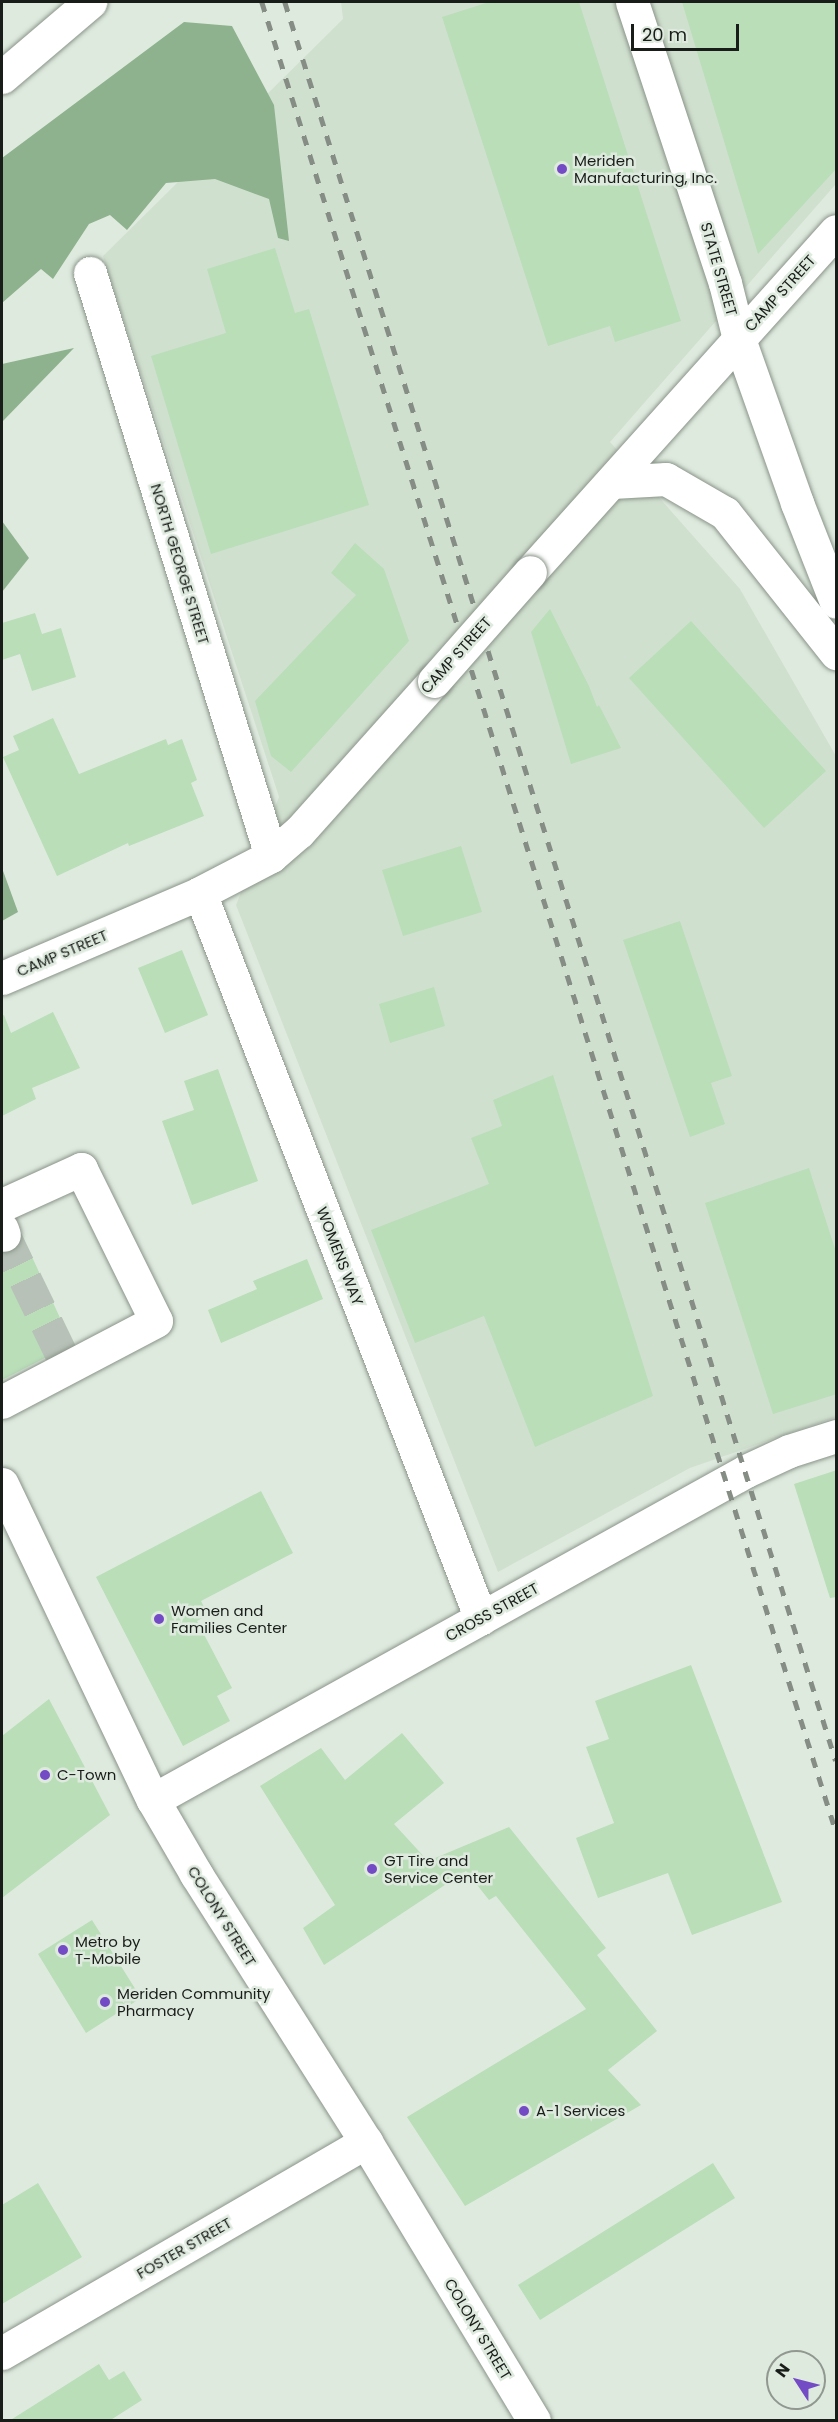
<!DOCTYPE html>
<html>
<head>
<meta charset="utf-8">
<style>
	body { margin:0 }
	#map { position:relative; width:838px; height:2422px; overflow:hidden; background:#dfeadf; font-family:Poppins,sans-serif }
	div>[style] { position:absolute }
	.built>* { inset:0; background:#d0e0cf }
	.forest>* { inset:0; background:#8eb28e }
	.building>* { inset:0; background:#b9deb8 }
	.minor-tunnel>* { height:33px; margin-top:-16.5px; transform-origin:0; background:repeating-linear-gradient(90deg,#b7c1b7 0 33px,transparent 0 49px) }
	.roads { filter:drop-shadow(0 0 2px #8a9489) drop-shadow(0 0 2px #8a9489) }
	.minor>* { height:33px; margin:-16.5px; padding:0 16.5px; transform-origin:16.5px; border-radius:16.5px; background:#fff }
	.major>* { height:33px; margin:-16.5px; padding:0 16.5px; transform-origin:16.5px; border-radius:16.5px; background:#fff }
	.highway>* { height:33px; margin:-16.5px; padding:0 16.5px; transform-origin:16.5px; border-radius:16.5px; background:#fff }
	.rail>* { height:4.5px; margin-top:-2.25px; transform-origin:0; background:repeating-linear-gradient(90deg,#858d85 0 10px,transparent 0 20px) }
	.bridges { filter:drop-shadow(0 0 2px #8a9489) drop-shadow(0 0 2px #8a9489) }
	.minor-bridge>* { height:33px; margin:-16.5px; padding:0 16.5px; transform-origin:16.5px; border-radius:16.5px; background:#fff }
	.dots>* { width:16px; height:16px; translate:-50% -50%; box-sizing:border-box; border:3px solid #dfeadf; border-radius:50% }
	span { translate:-50% -50%; white-space:nowrap; text-align:center; line-height:1.15; -webkit-text-stroke:5px #dfeadf; paint-order:stroke }
	.poi-label { font-size:15px; color:#191d19 }
	.left { translate:0 -50%; text-align:left }
	.street-label { font-size:15px; color:#191d19 }
	.frame { position:absolute; inset:0; border:3px solid #191d19; pointer-events:none }
	.north { position:absolute; left:766px; top:2350px; width:60px; height:60px; box-sizing:border-box; background:#dfeadf; border:2px solid #909890; border-radius:50%; rotate:306deg; font-size:16px; font-weight:700; line-height:24px; text-align:center; color:#191d19 }
	.north::after { content:''; display:block; margin:auto; width:21px; height:27px; background:#734bc4; clip-path:polygon(50% 0,100% 100%,50% 72%,0 100%) }
	.scale { position:absolute; left:631px; top:24px; width:108px; height:27px; box-sizing:border-box; border:3px solid #191d19; border-top:0; padding-left:8px; font-size:18px; line-height:21px; white-space:nowrap; color:#191d19; -webkit-text-stroke:4px #dfeadf; paint-order:stroke }
</style>
</head>
<body>
<div id="map">
	<div class="built">
		<i style="clip-path:polygon(341px 2px,836px 2px,836px 184px,610px 442px,740px 589px,836px 756px,836px 1417px,690px 1468px,498px 1572px,236px 905px,279px 797px,103px 256px,343px 19px)"></i>
	</div>
	<div class="forest">
		<i style="clip-path:polygon(184px 22px,232px 26px,274px 105px,289px 241px,278px 238px,269px 199px,215px 179px,166px 183px,127px 230px,110px 215px,89px 224px,53px 279px,41px 269px,2px 303px,2px 158px)"></i>
		<i style="clip-path:polygon(74px 348px,2px 422px,2px 364px)"></i>
		<i style="clip-path:polygon(2px 521px,29px 558px,2px 592px)"></i>
		<i style="clip-path:polygon(2px 868px,18px 912px,2px 921px)"></i>
	</div>
	<div class="building">
		<i style="clip-path:polygon(489px 2px,579px 2px,681px 321px,615px 342px,610px 326px,548px 346px,442px 17px)"></i>
		<i style="clip-path:polygon(682px 2px,837px 2px,837px 168px,758px 254px)"></i>
		<i style="clip-path:polygon(275px 248px,295px 313px,309px 309px,369px 505px,211px 554px,151px 356px,226px 333px,207px 269px)"></i>
		<i style="clip-path:polygon(355px 543px,384px 569px,409px 641px,291px 772px,271px 756px,255px 701px,356px 595px,331px 573px)"></i>
		<i style="clip-path:polygon(550px 609px,589px 686px,597px 707px,599px 705px,621px 748px,571px 764px,531px 632px)"></i>
		<i style="clip-path:polygon(35px 613px,42px 634px,61px 628px,76px 677px,32px 691px,20px 654px,2px 660px,2px 623px)"></i>
		<i style="clip-path:polygon(691px 621px,826px 771px,764px 828px,629px 678px)"></i>
		<i style="clip-path:polygon(53px 718px,79px 774px,166px 739px,168px 745px,182px 739px,197px 780px,191px 783px,204px 816px,129px 846px,128px 843px,57px 876px,3px 757px,19px 750px,13px 736px)"></i>
		<i style="clip-path:polygon(461px 846px,482px 912px,403px 936px,382px 870px)"></i>
		<i style="clip-path:polygon(680px 921px,732px 1076px,711px 1083px,725px 1124px,690px 1137px,623px 940px)"></i>
		<i style="clip-path:polygon(182px 950px,208px 1015px,165px 1033px,138px 968px)"></i>
		<i style="clip-path:polygon(434px 987px,445px 1026px,390px 1043px,379px 1004px)"></i>
		<i style="clip-path:polygon(53px 1012px,80px 1068px,32px 1088px,36px 1099px,2px 1116px,2px 1016px,4px 1015px,11px 1033px)"></i>
		<i style="clip-path:polygon(218px 1069px,258px 1181px,192px 1205px,162px 1121px,194px 1110px,184px 1081px)"></i>
		<i style="clip-path:polygon(553px 1075px,653px 1396px,535px 1447px,484px 1316px,415px 1343px,371px 1230px,489px 1184px,471px 1138px,502px 1126px,493px 1100px)"></i>
		<i style="clip-path:polygon(809px 1168px,837px 1255px,837px 1394px,773px 1414px,705px 1203px)"></i>
		<i style="clip-path:polygon(22px 1235px,72px 1344px,2px 1380px,2px 1253px,10px 1253px,18px 1248px)"></i>
		<i style="clip-path:polygon(307px 1259px,323px 1299px,221px 1343px,208px 1310px,257px 1289px,253px 1281px)"></i>
		<i style="clip-path:polygon(837px 1470px,837px 1597px,830px 1598px,794px 1484px)"></i>
		<i style="clip-path:polygon(261px 1491px,293px 1553px,201px 1601px,208px 1615px,197px 1621px,232px 1688px,217px 1696px,230px 1721px,183px 1746px,96px 1577px)"></i>
		<i style="clip-path:polygon(691px 1665px,782px 1902px,692px 1935px,668px 1873px,598px 1898px,576px 1838px,614px 1823px,586px 1747px,609px 1739px,595px 1701px)"></i>
		<i style="clip-path:polygon(49px 1699px,110px 1815px,2px 1898px,2px 1736px)"></i>
		<i style="clip-path:polygon(402px 1733px,444px 1783px,394px 1824px,428px 1861px,509px 1827px,606px 1948px,597px 1955px,657px 2031px,608px 2070px,641px 2105px,465px 2206px,407px 2117px,586px 2009px,496px 1896px,489px 1900px,466px 1871px,324px 1965px,303px 1928px,335px 1905px,260px 1786px,321px 1748px,345px 1780px)"></i>
		<i style="clip-path:polygon(92px 1920px,141px 1998px,86px 2033px,38px 1954px)"></i>
		<i style="clip-path:polygon(713px 2163px,735px 2198px,540px 2320px,518px 2285px)"></i>
		<i style="clip-path:polygon(38px 2183px,82px 2257px,2px 2304px,2px 2205px)"></i>
		<i style="clip-path:polygon(99px 2364px,109px 2380px,124px 2371px,142px 2400px,109px 2421px,9px 2421px)"></i>
	</div>
	<div class="minor-tunnel">
		<i style="left:4px;top:1235px;width:131px;rotate:64.2deg"></i>
	</div>
	<div class="roads">
		<div class="minor">
			<i style="left:632px;top:2px;width:296px;rotate:71.7deg"></i>
			<i style="left:725px;top:283px;width:58px;rotate:76deg"></i>
			<i style="left:739px;top:339px;width:174px;rotate:70.5deg"></i>
			<i style="left:797px;top:503px;width:106px;rotate:68.5deg"></i>
			<i style="left:90px;top:273px;width:610px;rotate:72.75deg"></i>
			<i style="left:612px;top:482px;width:54px;rotate:-3.2deg"></i>
			<i style="left:666px;top:479px;width:68px;rotate:30deg"></i>
			<i style="left:725px;top:513px;width:179px;rotate:51.6deg"></i>
			<i style="left:530px;top:572px;width:458px;rotate:-48.1deg"></i>
			<i style="left:200px;top:893px;width:778px;rotate:68.84deg"></i>
			<i style="left:2px;top:978px;width:215px;rotate:-23.2deg"></i>
			<i style="left:200px;top:893px;width:80px;rotate:-27.5deg"></i>
			<i style="left:271px;top:856px;width:37px;rotate:-41deg"></i>
			<i style="left:299px;top:832px;width:203px;rotate:-48.2deg"></i>
			<i style="left:2px;top:1205px;width:87px;rotate:-24.5deg"></i>
			<i style="left:81px;top:1169px;width:169px;rotate:63.7deg"></i>
			<i style="left:156px;top:1321px;width:174px;rotate:152.3deg"></i>
			<i style="left:2px;top:1229px;width:6px;rotate:72deg"></i>
			<i style="left:153px;top:1800px;width:678px;rotate:-29.02deg"></i>
			<i style="left:746px;top:1471px;width:47px;rotate:-24.9deg"></i>
			<i style="left:789px;top:1451px;width:49px;rotate:-17.7deg"></i>
			<i style="left:2px;top:2353px;width:421px;rotate:-30.1deg"></i>
		</div>
		<div class="major">
			<i style="left:2px;top:1484px;width:350px;rotate:64.5deg"></i>
			<i style="left:153px;top:1800px;width:86px;rotate:59.8deg"></i>
			<i style="left:196px;top:1874px;width:317px;rotate:57.6deg"></i>
			<i style="left:366px;top:2142px;width:325px;rotate:58.9deg"></i>
		</div>
		<div class="highway">
			<i style="left:2px;top:77px;width:116px;rotate:-40.4deg"></i>
		</div>
	</div>
	<div class="rail">
		<i style="left:262px;top:2px;width:1917px;rotate:72.58deg"></i>
		<i style="left:285px;top:2px;width:1843px;rotate:72.61deg"></i>
	</div>
	<div class="bridges">
		<div class="minor-bridge">
			<i style="left:434px;top:681px;width:145px;rotate:-48.6deg"></i>
		</div>
	</div>
	<div class="dots">
		<i style="left:562px;top:169px;background:#734bc4"></i>
		<i style="left:159px;top:1619px;background:#734bc4"></i>
		<i style="left:45px;top:1775px;background:#734bc4"></i>
		<i style="left:372px;top:1869px;background:#734bc4"></i>
		<i style="left:63px;top:1950px;background:#734bc4"></i>
		<i style="left:105px;top:2002px;background:#734bc4"></i>
		<i style="left:524px;top:2111px;background:#734bc4"></i>
	</div>
	<div class="poi-label">
		<span class="left" style="left:574px;top:169px">Meriden<br>Manufacturing, Inc.</span>
		<span class="left" style="left:171px;top:1619px">Women and<br>Families Center</span>
		<span class="left" style="left:57px;top:1775px">C-Town</span>
		<span class="left" style="left:384px;top:1869px">GT Tire and<br>Service Center</span>
		<span class="left" style="left:75px;top:1950px">Metro by<br>T-Mobile</span>
		<span class="left" style="left:117px;top:2002px">Meriden Community<br>Pharmacy</span>
		<span class="left" style="left:536px;top:2111px">A-1 Services</span>
	</div>
	<div class="street-label">
		<span style="left:719px;top:269px;rotate:74deg">STATE STREET</span>
		<span style="left:780px;top:293px;rotate:-48deg">CAMP STREET</span>
		<span style="left:180px;top:564px;rotate:73deg">NORTH GEORGE STREET</span>
		<span style="left:456px;top:655px;rotate:-48deg">CAMP STREET</span>
		<span style="left:62px;top:953px;rotate:-23deg">CAMP STREET</span>
		<span style="left:340px;top:1256px;rotate:69deg">WOMENS WAY</span>
		<span style="left:492px;top:1612px;rotate:-29deg">CROSS STREET</span>
		<span style="left:222px;top:1916px;rotate:58deg">COLONY STREET</span>
		<span style="left:184px;top:2248px;rotate:-30deg">FOSTER STREET</span>
		<span style="left:478px;top:2329px;rotate:59deg">COLONY STREET</span>
	</div>
	<div class="frame"></div>
	<div class="north">N</div>
	<div class="scale">20 m</div>
</div>
</body>
</html>
